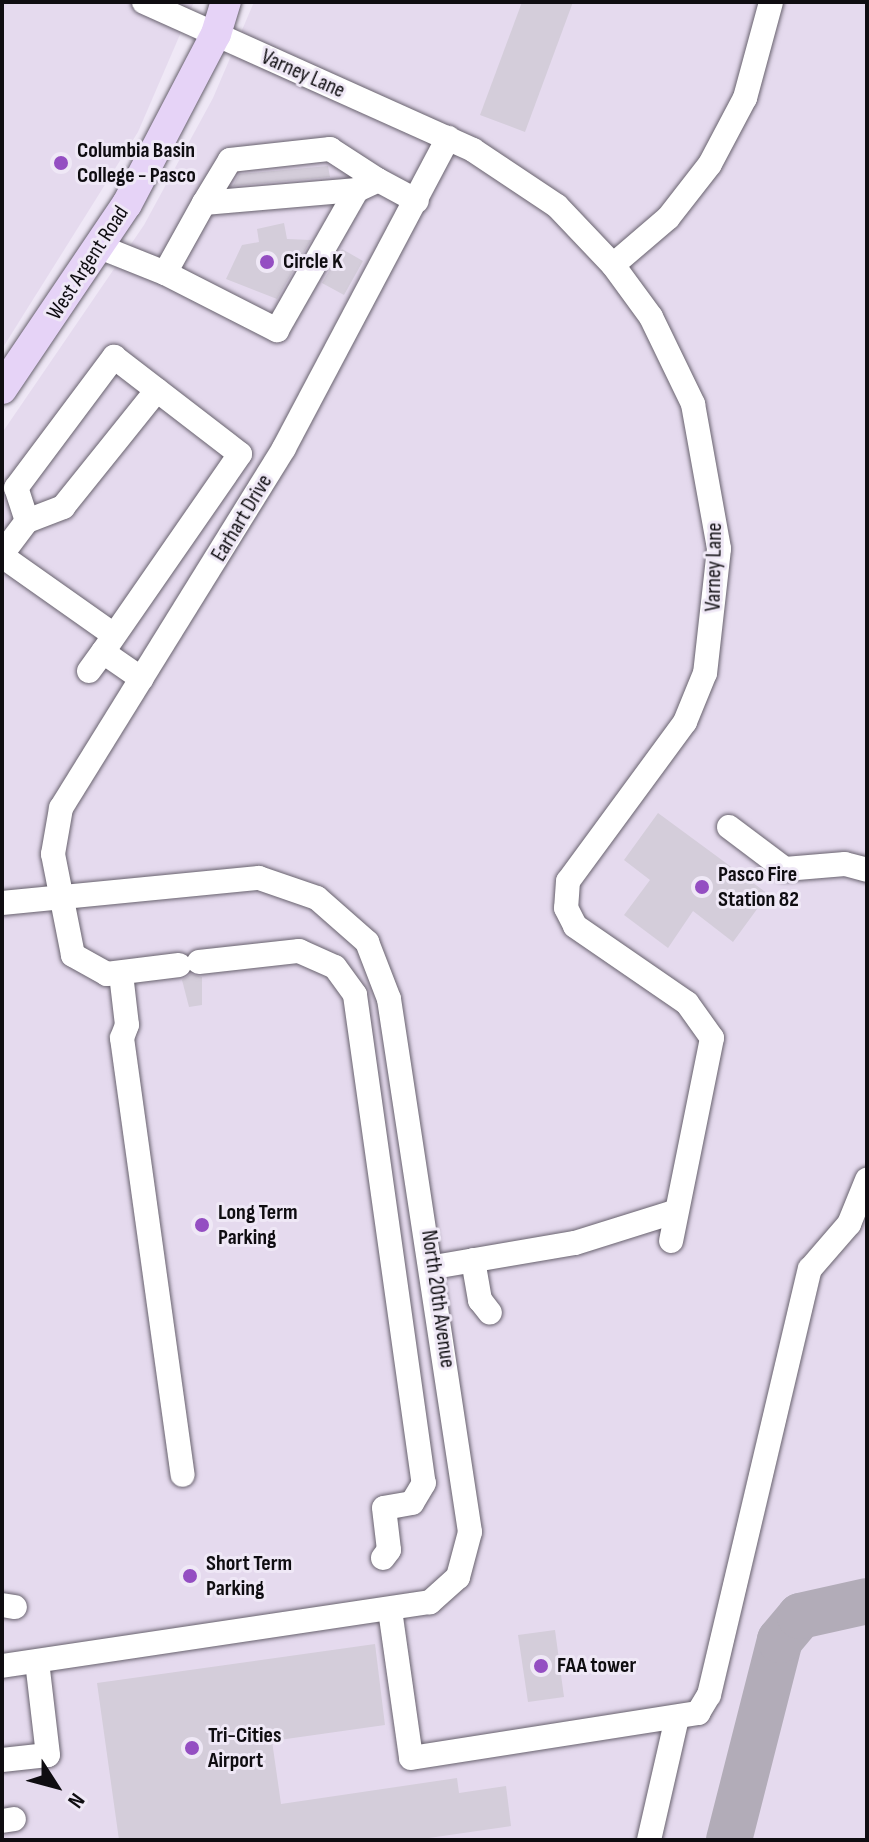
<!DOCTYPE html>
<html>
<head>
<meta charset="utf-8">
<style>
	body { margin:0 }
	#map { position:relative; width:869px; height:1842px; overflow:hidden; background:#efe8f6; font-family:"Sofia Sans Condensed",sans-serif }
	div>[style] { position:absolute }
	.built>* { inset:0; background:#e5daee }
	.taxiway>* { height:46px; margin:-23px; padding:0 23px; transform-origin:23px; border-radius:23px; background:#b2acb8 }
	.building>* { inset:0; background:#d4cdda }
	.roads { filter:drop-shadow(0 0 2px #68626e) drop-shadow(0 0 2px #68626e) }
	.minor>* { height:24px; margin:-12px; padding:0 12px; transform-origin:12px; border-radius:12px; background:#fff }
	.major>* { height:30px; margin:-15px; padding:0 15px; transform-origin:15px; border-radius:15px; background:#e6d3f7 }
	.dots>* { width:22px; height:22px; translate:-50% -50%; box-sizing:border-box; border:4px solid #efe8f6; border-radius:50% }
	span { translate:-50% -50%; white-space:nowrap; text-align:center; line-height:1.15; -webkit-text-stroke:6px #efe8f6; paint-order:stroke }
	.street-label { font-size:22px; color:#0f0d11 }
	.poi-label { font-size:22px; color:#0f0d11; font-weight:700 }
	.left { translate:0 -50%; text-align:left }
	.frame { position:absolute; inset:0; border:4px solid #0f0d11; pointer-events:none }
	.north { position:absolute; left:16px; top:1746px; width:80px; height:80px; -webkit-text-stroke:6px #efe8f6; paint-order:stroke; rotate:126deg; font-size:22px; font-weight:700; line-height:32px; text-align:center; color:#0f0d11 }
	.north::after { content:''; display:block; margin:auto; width:28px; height:36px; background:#0f0d11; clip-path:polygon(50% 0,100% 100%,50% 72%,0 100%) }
</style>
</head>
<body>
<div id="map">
	<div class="built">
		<i style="clip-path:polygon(2px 2px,194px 2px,138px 132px,2px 349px)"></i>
		<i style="clip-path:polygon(254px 2px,867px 2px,867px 1840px,2px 1840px,2px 433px,144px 225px,213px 98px)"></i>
	</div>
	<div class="taxiway">
		<i style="left:729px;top:1840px;width:206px;rotate:-75.7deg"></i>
		<i style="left:780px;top:1640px;width:31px;rotate:-50deg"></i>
		<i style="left:800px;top:1616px;width:69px;rotate:-12.6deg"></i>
	</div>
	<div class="building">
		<i style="clip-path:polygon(522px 2px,573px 2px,525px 132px,480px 115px)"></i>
		<i style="clip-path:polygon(328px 166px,330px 177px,233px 186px,239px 174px)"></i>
		<i style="clip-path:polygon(284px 223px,287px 239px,311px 240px,277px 299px,226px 279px,242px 245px,259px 242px,257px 229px)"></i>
		<i style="clip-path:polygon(342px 249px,363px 261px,344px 295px,322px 283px)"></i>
		<i style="clip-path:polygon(658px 813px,768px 894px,733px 942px,693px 911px,668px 948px,624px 915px,650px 880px,624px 860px)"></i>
		<i style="clip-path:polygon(191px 974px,202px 977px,202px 1005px,189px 1007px,182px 980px)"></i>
		<i style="clip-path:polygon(555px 1630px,564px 1697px,528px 1702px,518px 1635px)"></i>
		<i style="clip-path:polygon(375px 1644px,385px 1725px,272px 1741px,281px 1804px,457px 1778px,459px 1793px,506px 1786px,511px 1826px,415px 1840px,119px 1840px,97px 1683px)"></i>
	</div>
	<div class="roads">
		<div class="minor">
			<i style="left:144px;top:2px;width:361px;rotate:24.2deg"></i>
			<i style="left:473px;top:150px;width:101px;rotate:33.7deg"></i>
			<i style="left:557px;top:206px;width:81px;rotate:46.5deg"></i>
			<i style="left:613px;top:265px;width:64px;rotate:53.8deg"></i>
			<i style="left:651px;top:317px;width:97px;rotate:64.2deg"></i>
			<i style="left:693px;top:404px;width:147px;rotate:79.8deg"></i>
			<i style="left:719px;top:549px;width:125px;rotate:96.4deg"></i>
			<i style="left:705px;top:673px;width:53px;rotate:112.2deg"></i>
			<i style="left:685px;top:722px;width:197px;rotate:126.3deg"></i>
			<i style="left:568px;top:881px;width:27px;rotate:94deg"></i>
			<i style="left:566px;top:908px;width:20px;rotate:63deg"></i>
			<i style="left:575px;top:926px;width:136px;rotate:34.5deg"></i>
			<i style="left:687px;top:1003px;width:43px;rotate:54.5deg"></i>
			<i style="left:712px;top:1038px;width:207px;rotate:101.4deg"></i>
			<i style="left:204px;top:203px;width:50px;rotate:-58.8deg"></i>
			<i style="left:230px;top:160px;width:101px;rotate:-6.3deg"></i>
			<i style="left:330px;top:149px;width:57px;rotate:32.9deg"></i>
			<i style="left:100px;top:247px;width:70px;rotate:21.8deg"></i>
			<i style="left:165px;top:273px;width:80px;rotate:-60.9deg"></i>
			<i style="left:204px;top:203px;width:154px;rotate:-4.9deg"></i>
			<i style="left:357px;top:190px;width:23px;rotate:-25deg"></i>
			<i style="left:378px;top:180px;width:44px;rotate:28.3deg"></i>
			<i style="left:613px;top:265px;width:72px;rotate:-40.5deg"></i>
			<i style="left:668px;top:218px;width:68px;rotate:-52.1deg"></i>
			<i style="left:710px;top:164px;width:75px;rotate:-62.1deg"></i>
			<i style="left:745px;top:98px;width:99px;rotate:-74.8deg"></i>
			<i style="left:165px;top:273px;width:126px;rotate:27deg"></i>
			<i style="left:277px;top:330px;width:161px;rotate:-60.3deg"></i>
			<i style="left:27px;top:521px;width:39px;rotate:-21deg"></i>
			<i style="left:63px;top:507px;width:150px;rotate:-51.2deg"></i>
			<i style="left:2px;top:554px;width:41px;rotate:-52.9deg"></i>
			<i style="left:27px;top:521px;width:35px;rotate:-108deg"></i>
			<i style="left:16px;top:488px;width:164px;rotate:-53.2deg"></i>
			<i style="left:114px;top:357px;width:159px;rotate:37.6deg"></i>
			<i style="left:240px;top:454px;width:241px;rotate:124.7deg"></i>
			<i style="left:2px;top:556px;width:137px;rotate:35.2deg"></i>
			<i style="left:89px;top:671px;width:24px;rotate:-54deg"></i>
			<i style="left:103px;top:652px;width:47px;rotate:34.7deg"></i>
			<i style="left:729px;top:827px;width:70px;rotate:36.9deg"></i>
			<i style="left:785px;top:869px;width:60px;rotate:-4.8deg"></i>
			<i style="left:845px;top:864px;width:23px;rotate:15deg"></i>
			<i style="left:2px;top:903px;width:258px;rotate:-5.6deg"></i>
			<i style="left:259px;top:878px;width:61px;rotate:19deg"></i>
			<i style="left:317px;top:898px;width:67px;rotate:41.3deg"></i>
			<i style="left:367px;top:942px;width:61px;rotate:68.9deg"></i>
			<i style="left:389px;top:999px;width:539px;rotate:81.36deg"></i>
			<i style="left:470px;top:1532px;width:47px;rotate:104.9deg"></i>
			<i style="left:458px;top:1577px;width:38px;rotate:138deg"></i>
			<i style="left:430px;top:1602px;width:433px;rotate:171.5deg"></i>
			<i style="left:199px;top:962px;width:101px;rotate:-6.3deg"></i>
			<i style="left:299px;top:951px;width:39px;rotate:24deg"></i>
			<i style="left:335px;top:967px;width:34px;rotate:54deg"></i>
			<i style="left:355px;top:995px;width:493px;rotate:82deg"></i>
			<i style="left:424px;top:1483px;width:23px;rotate:121deg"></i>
			<i style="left:412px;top:1503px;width:28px;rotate:170deg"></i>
			<i style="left:384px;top:1508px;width:42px;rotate:83.2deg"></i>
			<i style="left:389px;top:1550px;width:10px;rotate:127deg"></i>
			<i style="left:179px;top:965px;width:73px;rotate:172.9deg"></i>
			<i style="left:107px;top:974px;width:39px;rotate:-151deg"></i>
			<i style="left:73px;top:955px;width:103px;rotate:-101.2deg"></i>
			<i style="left:53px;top:854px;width:47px;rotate:-80.1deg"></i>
			<i style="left:61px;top:808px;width:423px;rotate:-58.2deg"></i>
			<i style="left:284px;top:448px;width:351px;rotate:-62.1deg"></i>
			<i style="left:121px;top:974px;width:51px;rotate:83.3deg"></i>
			<i style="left:127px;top:1025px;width:14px;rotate:111deg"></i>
			<i style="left:122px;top:1038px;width:441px;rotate:82.1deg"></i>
			<i style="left:473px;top:1260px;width:41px;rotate:80.1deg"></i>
			<i style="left:480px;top:1300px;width:16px;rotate:52deg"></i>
			<i style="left:434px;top:1267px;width:143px;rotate:-9.7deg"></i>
			<i style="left:575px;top:1243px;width:104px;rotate:-17.4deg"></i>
			<i style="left:2px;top:1605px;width:13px;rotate:9deg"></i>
			<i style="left:390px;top:1610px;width:149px;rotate:81.9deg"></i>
			<i style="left:411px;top:1758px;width:291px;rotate:-8.9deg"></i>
			<i style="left:698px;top:1713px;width:21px;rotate:-59deg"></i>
			<i style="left:709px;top:1695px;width:438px;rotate:-76.7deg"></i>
			<i style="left:810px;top:1269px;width:60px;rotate:-49.1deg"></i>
			<i style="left:849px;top:1224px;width:48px;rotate:-67.8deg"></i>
			<i style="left:2px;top:1760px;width:46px;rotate:-6.2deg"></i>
			<i style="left:48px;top:1755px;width:94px;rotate:-96.7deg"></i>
			<i style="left:2px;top:1821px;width:12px;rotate:-9deg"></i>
			<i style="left:649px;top:1840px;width:125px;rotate:-77.1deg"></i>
		</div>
		<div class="major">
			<i style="left:2px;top:389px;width:223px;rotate:-56deg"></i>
			<i style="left:127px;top:204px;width:192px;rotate:-62.4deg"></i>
			<i style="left:216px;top:34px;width:34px;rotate:-73deg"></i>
		</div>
	</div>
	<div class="dots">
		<i style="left:61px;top:163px;background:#944ec2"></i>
		<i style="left:267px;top:262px;background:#944ec2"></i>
		<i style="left:702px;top:887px;background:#944ec2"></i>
		<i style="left:202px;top:1225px;background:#944ec2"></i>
		<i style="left:190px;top:1576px;background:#944ec2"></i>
		<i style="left:541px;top:1666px;background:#944ec2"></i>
		<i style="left:192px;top:1748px;background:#944ec2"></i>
	</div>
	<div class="street-label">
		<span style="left:303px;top:74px;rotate:24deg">Varney Lane</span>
		<span style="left:88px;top:263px;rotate:-57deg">West Argent Road</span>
		<span style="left:242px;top:518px;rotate:-59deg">Earhart Drive</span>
		<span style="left:714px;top:567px;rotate:-89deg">Varney Lane</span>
		<span style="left:438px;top:1299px;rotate:82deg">North 20th Avenue</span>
	</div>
	<div class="poi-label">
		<span class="left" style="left:77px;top:163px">Columbia Basin<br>College - Pasco</span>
		<span class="left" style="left:283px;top:262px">Circle K</span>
		<span class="left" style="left:718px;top:887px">Pasco Fire<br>Station 82</span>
		<span class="left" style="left:218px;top:1225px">Long Term<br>Parking</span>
		<span class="left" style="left:206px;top:1576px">Short Term<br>Parking</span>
		<span class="left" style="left:557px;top:1666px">FAA tower</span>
		<span class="left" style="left:208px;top:1748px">Tri-Cities<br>Airport</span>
	</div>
	<div class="frame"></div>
	<div class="north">N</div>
</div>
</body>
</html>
